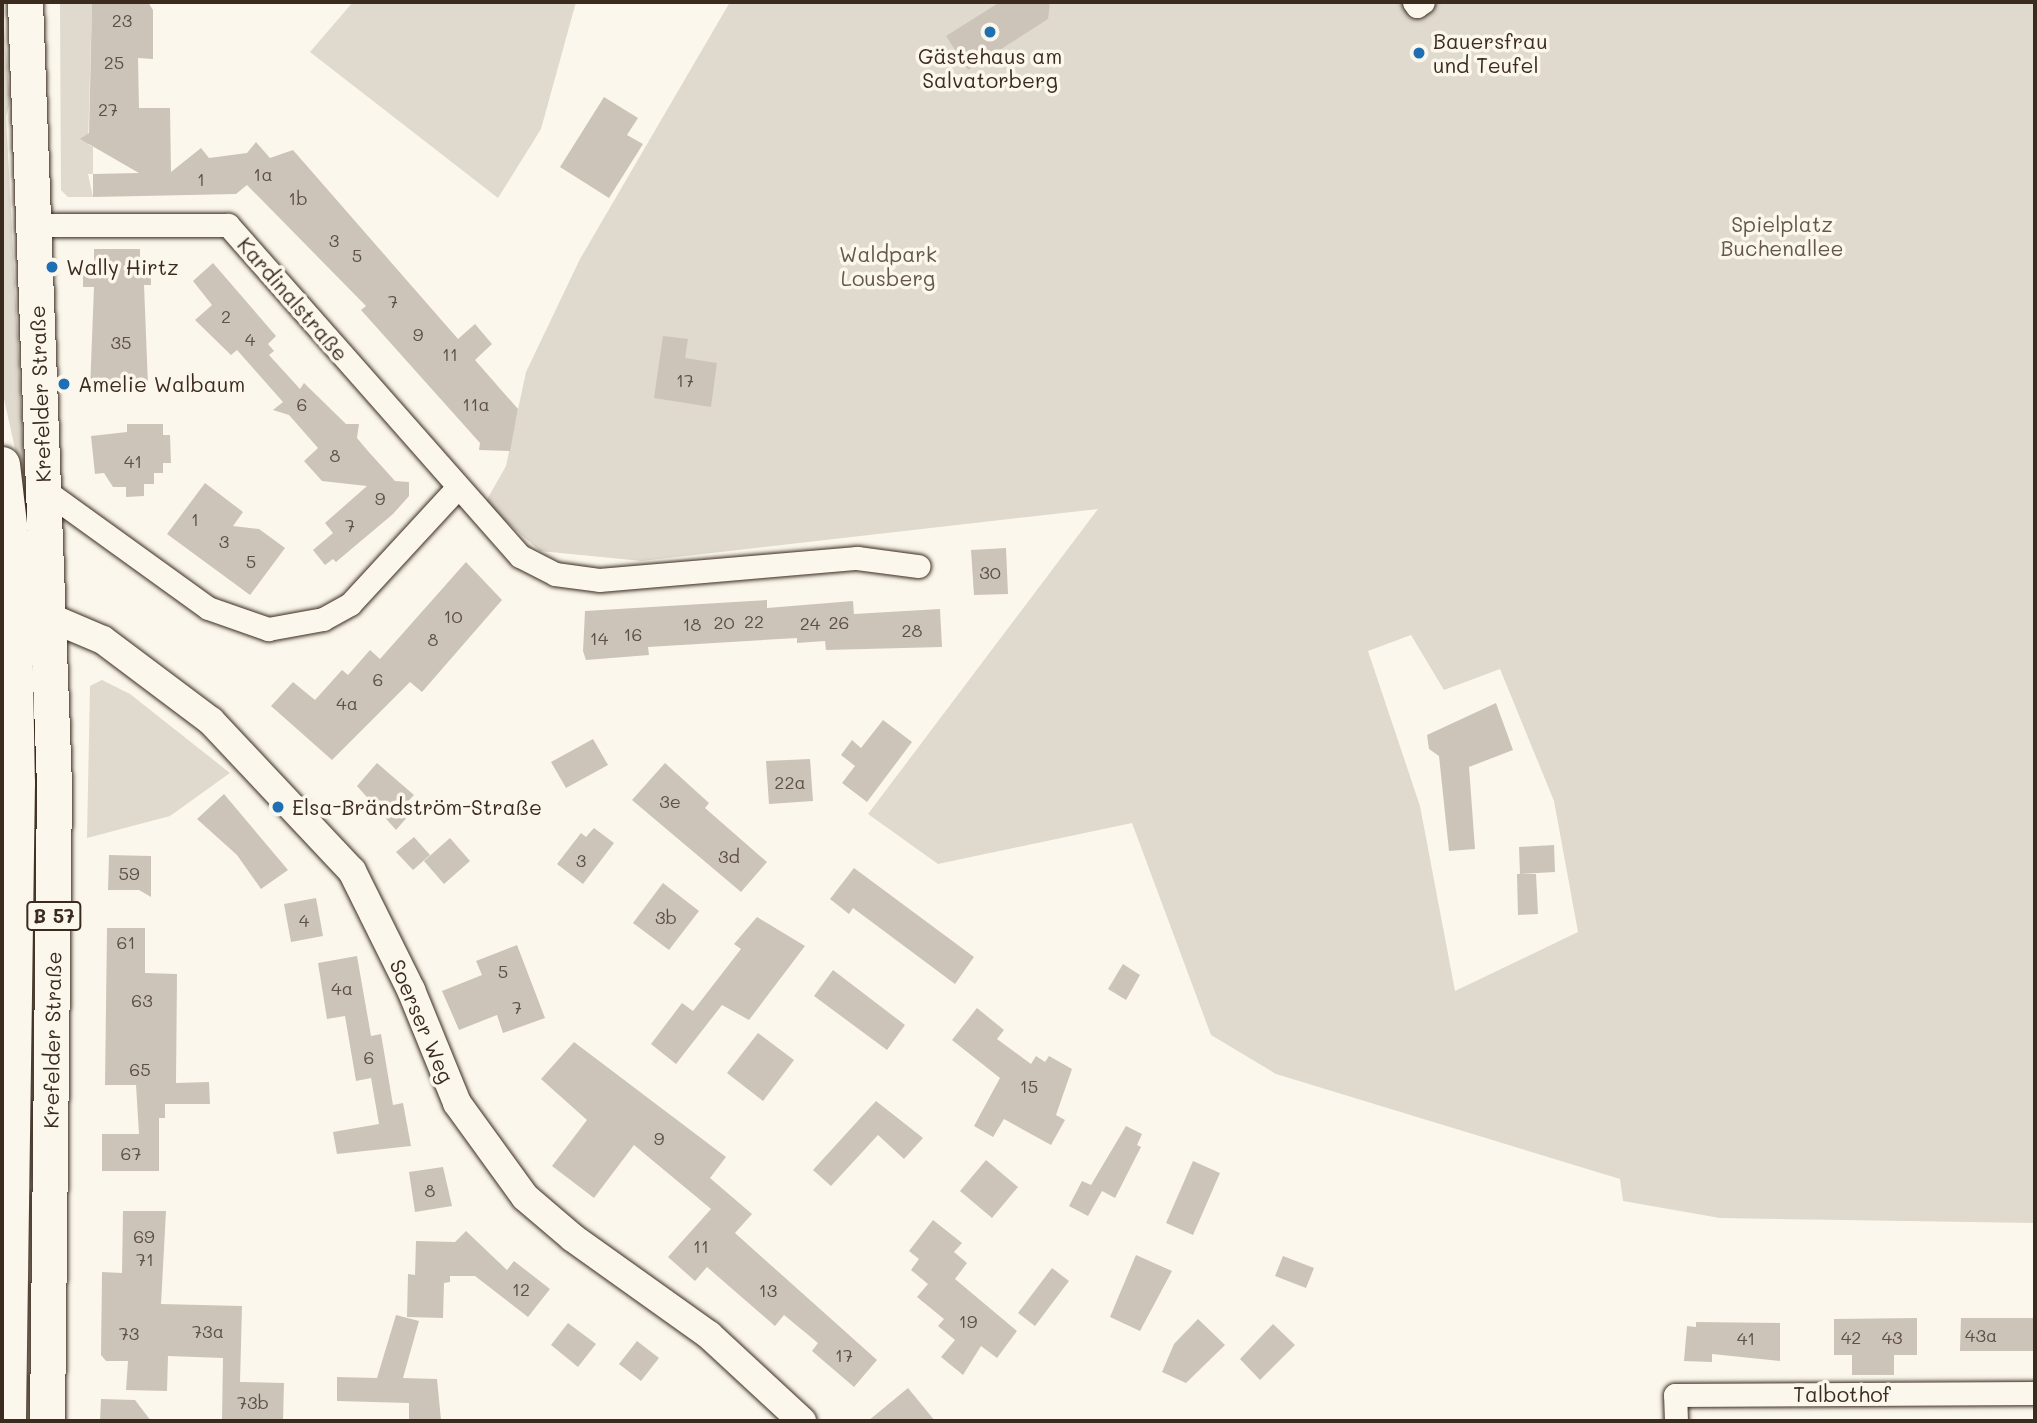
<!DOCTYPE html>
<html>
<head>
<meta charset="utf-8">
<style>
	body { margin:0 }
	#map { position:relative; width:2037px; height:1423px; overflow:hidden; background:#fbf7ec; font-family:Mali,sans-serif }
	div>[style] { position:absolute }
	.green>* { inset:0; background:#dfd9ce }
	.building>* { inset:0; background:#ccc4b9 }
	.roads { filter:drop-shadow(0 0 2px #3b2a1e) drop-shadow(0 0 2px #3b2a1e) }
	.minor>* { height:23px; margin:-11.5px; padding:0 11.5px; transform-origin:11.5px; border-radius:11.5px; background:#fbf7ec }
	.tertiary>* { height:28px; margin:-14px; padding:0 14px; transform-origin:14px; border-radius:14px; background:#fbf7ec }
	.primary>* { height:35px; margin:-17.5px; padding:0 17.5px; transform-origin:17.5px; border-radius:17.5px; background:#fbf7ec }
	.dots>* { width:19px; height:19px; translate:-50% -50%; box-sizing:border-box; border:4px solid #fbf7ec; border-radius:50% }
	span { translate:-50% -50%; white-space:nowrap; text-align:center; line-height:1.15; -webkit-text-stroke:7px #fbf7ec; paint-order:stroke }
	.number-label { font-size:18px; color:#5f5045 }
	.number-label span { -webkit-text-stroke-width:0 }
	.shield-label span { padding:2px 5px; background:#fbf7ec; border:2px solid; border-radius:5px; -webkit-text-stroke-width:0 }
	.shield-label { font-size:19px; color:#3b2a1e; font-weight:700 }
	.poi-label { font-size:21px; color:#3b2a1e }
	.left { translate:0 -50%; text-align:left }
	.park-label { font-size:21px; color:#64564a }
	.street-label { font-size:21px; color:#3b2a1e }
	.frame { position:absolute; inset:0; border:4px solid #3b2a1e; pointer-events:none }
</style>
</head>
<body>
<div id="map">
	<div class="green">
		<i style="clip-path:polygon(2px 2px,10px 103px,6px 116px,26px 498px,2px 390px)"></i>
		<i style="clip-path:polygon(60px 2px,92px 2px,88px 144px,93px 147px,93px 174px,88px 174px,93px 197px,68px 197px,61px 190px)"></i>
		<i style="clip-path:polygon(353px 2px,576px 2px,541px 129px,498px 198px,310px 52px)"></i>
		<i style="clip-path:polygon(evenodd,730px 2px,2035px 2px,2035px 1223px,1720px 1218px,1623px 1201px,1620px 1179px,1276px 1074px,1211px 1035px,1132px 823px,938px 864px,868px 814px,1098px 509px,642px 561px,540px 551px,485px 503px,506px 466px,526px 372px,580px 259px,730px 2px,1411px 635px,1444px 690px,1500px 669px,1554px 801px,1578px 932px,1455px 991px,1420px 806px,1368px 651px,1411px 635px)"></i>
		<i style="clip-path:polygon(102px 680px,130px 694px,230px 773px,170px 816px,87px 838px,90px 686px)"></i>
		<i style="clip-path:polygon(29px 703px,41px 704px,34px 1174px,25px 1191px)"></i>
	</div>
	<div class="building">
		<i style="clip-path:polygon(92px 2px,148px 2px,153px 10px,153px 59px,138px 58px,139px 108px,170px 108px,171px 172px,201px 148px,209px 158px,247px 153px,256px 142px,270px 158px,293px 150px,458px 339px,475px 324px,492px 344px,475px 360px,518px 409px,510px 451px,479px 450px,480px 443px,361px 310px,366px 306px,247px 185px,236px 194px,93px 197px,93px 174px,139px 173px,80px 139px,89px 133px)"></i>
		<i style="clip-path:polygon(1000px 2px,1050px 2px,1048px 19px,968px 70px,946px 36px)"></i>
		<i style="clip-path:polygon(604px 97px,638px 118px,627px 135px,643px 144px,609px 198px,560px 167px)"></i>
		<i style="clip-path:polygon(94px 249px,140px 249px,140px 264px,151px 264px,151px 285px,144px 285px,148px 385px,90px 390px,94px 287px,83px 287px,83px 262px,94px 263px)"></i>
		<i style="clip-path:polygon(213px 263px,276px 336px,268px 344px,274px 351px,269px 355px,300px 389px,304px 383px,346px 424px,359px 424px,357px 438px,367px 450px,395px 481px,409px 482px,409px 496px,393px 514px,336px 562px,333px 559px,325px 565px,313px 550px,333px 533px,325px 523px,367px 486px,322px 481px,304px 461px,318px 448px,289px 415px,273px 410px,283px 402px,237px 350px,231px 355px,195px 320px,212px 305px,193px 281px)"></i>
		<i style="clip-path:polygon(663px 336px,688px 339px,685px 358px,717px 363px,711px 407px,654px 398px)"></i>
		<i style="clip-path:polygon(127px 424px,163px 424px,163px 435px,170px 435px,171px 463px,163px 463px,163px 473px,154px 473px,154px 484px,144px 484px,144px 496px,126px 497px,126px 487px,113px 487px,104px 473px,95px 474px,91px 436px,127px 432px)"></i>
		<i style="clip-path:polygon(205px 483px,243px 512px,233px 526px,259px 529px,285px 548px,250px 595px,167px 534px)"></i>
		<i style="clip-path:polygon(1006px 548px,1008px 594px,974px 595px,971px 550px)"></i>
		<i style="clip-path:polygon(466px 562px,502px 600px,422px 692px,410px 682px,332px 760px,271px 706px,293px 682px,315px 700px,342px 670px,348px 675px,370px 650px,380px 659px)"></i>
		<i style="clip-path:polygon(767px 600px,767px 608px,853px 601px,854px 614px,940px 609px,942px 647px,826px 650px,825px 641px,797px 643px,797px 638px,648px 647px,649px 655px,586px 660px,583px 651px,585px 611px)"></i>
		<i style="clip-path:polygon(1496px 703px,1513px 750px,1469px 767px,1475px 849px,1449px 851px,1439px 756px,1429px 749px,1427px 735px)"></i>
		<i style="clip-path:polygon(883px 720px,912px 742px,867px 802px,842px 783px,855px 766px,841px 755px,852px 740px,861px 748px)"></i>
		<i style="clip-path:polygon(593px 739px,608px 765px,566px 788px,551px 762px)"></i>
		<i style="clip-path:polygon(810px 759px,813px 801px,769px 804px,766px 761px)"></i>
		<i style="clip-path:polygon(377px 763px,414px 795px,402px 808px,409px 815px,396px 830px,357px 786px)"></i>
		<i style="clip-path:polygon(665px 763px,709px 803px,705px 808px,767px 862px,741px 892px,632px 800px)"></i>
		<i style="clip-path:polygon(224px 794px,288px 870px,261px 889px,237px 855px,197px 819px)"></i>
		<i style="clip-path:polygon(594px 828px,614px 843px,583px 884px,557px 864px,581px 833px,586px 837px)"></i>
		<i style="clip-path:polygon(414px 837px,430px 855px,413px 870px,396px 852px)"></i>
		<i style="clip-path:polygon(450px 838px,470px 861px,444px 884px,424px 861px)"></i>
		<i style="clip-path:polygon(1554px 845px,1555px 872px,1520px 874px,1519px 847px)"></i>
		<i style="clip-path:polygon(109px 855px,151px 856px,151px 897px,139px 890px,108px 890px)"></i>
		<i style="clip-path:polygon(854px 868px,974px 957px,955px 984px,853px 908px,849px 914px,830px 899px)"></i>
		<i style="clip-path:polygon(1517px 874px,1536px 874px,1538px 914px,1518px 915px)"></i>
		<i style="clip-path:polygon(663px 883px,699px 911px,669px 950px,633px 923px)"></i>
		<i style="clip-path:polygon(316px 898px,323px 936px,291px 942px,284px 904px)"></i>
		<i style="clip-path:polygon(757px 917px,805px 946px,749px 1020px,722px 1005px,676px 1064px,651px 1044px,682px 1003px,693px 1011px,741px 949px,734px 944px)"></i>
		<i style="clip-path:polygon(107px 928px,145px 928px,145px 973px,177px 974px,176px 1083px,209px 1082px,210px 1104px,165px 1104px,165px 1118px,159px 1118px,159px 1171px,102px 1171px,102px 1134px,139px 1134px,136px 1085px,105px 1085px)"></i>
		<i style="clip-path:polygon(517px 945px,545px 1018px,503px 1033px,497px 1015px,459px 1030px,442px 991px,482px 975px,476px 961px)"></i>
		<i style="clip-path:polygon(357px 956px,371px 1036px,381px 1034px,393px 1105px,403px 1103px,411px 1146px,337px 1154px,333px 1132px,379px 1124px,371px 1078px,356px 1081px,345px 1016px,327px 1019px,318px 963px)"></i>
		<i style="clip-path:polygon(1123px 964px,1140px 975px,1126px 1000px,1108px 989px)"></i>
		<i style="clip-path:polygon(833px 970px,905px 1025px,887px 1050px,814px 996px)"></i>
		<i style="clip-path:polygon(977px 1008px,1004px 1030px,997px 1039px,1031px 1064px,1036px 1056px,1045px 1062px,1049px 1056px,1072px 1069px,1056px 1115px,1065px 1120px,1051px 1145px,1004px 1119px,993px 1137px,974px 1126px,1000px 1078px,952px 1040px)"></i>
		<i style="clip-path:polygon(758px 1033px,794px 1060px,763px 1101px,727px 1073px)"></i>
		<i style="clip-path:polygon(574px 1042px,726px 1157px,710px 1178px,752px 1214px,735px 1233px,877px 1360px,854px 1387px,812px 1351px,818px 1343px,784px 1315px,775px 1326px,707px 1267px,695px 1281px,668px 1257px,711px 1209px,634px 1145px,594px 1198px,552px 1166px,587px 1120px,541px 1079px)"></i>
		<i style="clip-path:polygon(876px 1101px,923px 1138px,904px 1159px,878px 1135px,831px 1186px,813px 1170px)"></i>
		<i style="clip-path:polygon(1126px 1126px,1142px 1134px,1137px 1145px,1141px 1147px,1115px 1198px,1102px 1191px,1088px 1216px,1069px 1206px,1082px 1181px,1091px 1185px)"></i>
		<i style="clip-path:polygon(986px 1160px,1018px 1187px,992px 1218px,960px 1191px)"></i>
		<i style="clip-path:polygon(1193px 1161px,1220px 1173px,1193px 1235px,1166px 1223px)"></i>
		<i style="clip-path:polygon(443px 1167px,452px 1206px,415px 1212px,409px 1172px)"></i>
		<i style="clip-path:polygon(123px 1211px,166px 1211px,161px 1304px,242px 1306px,240px 1382px,284px 1383px,283px 1421px,222px 1421px,223px 1358px,168px 1356px,167px 1391px,126px 1390px,128px 1361px,106px 1361px,101px 1355px,102px 1272px,122px 1273px)"></i>
		<i style="clip-path:polygon(933px 1220px,962px 1243px,954px 1252px,967px 1263px,955px 1279px,1017px 1331px,997px 1358px,981px 1346px,963px 1375px,941px 1357px,955px 1340px,938px 1326px,944px 1319px,917px 1297px,928px 1284px,911px 1270px,919px 1259px,909px 1251px)"></i>
		<i style="clip-path:polygon(466px 1231px,507px 1270px,514px 1261px,550px 1289px,528px 1317px,475px 1276px,450px 1276px,450px 1282px,444px 1283px,443px 1318px,407px 1317px,408px 1274px,415px 1275px,416px 1241px,455px 1242px)"></i>
		<i style="clip-path:polygon(1136px 1255px,1172px 1271px,1140px 1331px,1110px 1317px)"></i>
		<i style="clip-path:polygon(1283px 1256px,1314px 1268px,1306px 1288px,1275px 1276px)"></i>
		<i style="clip-path:polygon(1052px 1268px,1069px 1281px,1035px 1326px,1018px 1313px)"></i>
		<i style="clip-path:polygon(396px 1315px,419px 1321px,403px 1378px,437px 1379px,441px 1420px,409px 1420px,409px 1403px,337px 1401px,337px 1377px,377px 1378px)"></i>
		<i style="clip-path:polygon(1917px 1318px,1917px 1355px,1894px 1355px,1894px 1375px,1852px 1375px,1852px 1355px,1834px 1355px,1834px 1319px)"></i>
		<i style="clip-path:polygon(1961px 1318px,2035px 1318px,2035px 1351px,1960px 1351px)"></i>
		<i style="clip-path:polygon(1198px 1319px,1225px 1345px,1186px 1383px,1162px 1372px,1174px 1344px)"></i>
		<i style="clip-path:polygon(1696px 1322px,1780px 1323px,1780px 1361px,1712px 1354px,1712px 1362px,1684px 1361px,1687px 1326px,1696px 1327px)"></i>
		<i style="clip-path:polygon(568px 1323px,596px 1344px,578px 1367px,551px 1345px)"></i>
		<i style="clip-path:polygon(1273px 1324px,1295px 1345px,1260px 1380px,1240px 1359px)"></i>
		<i style="clip-path:polygon(637px 1341px,659px 1358px,641px 1381px,619px 1364px)"></i>
		<i style="clip-path:polygon(908px 1388px,935px 1421px,868px 1421px)"></i>
		<i style="clip-path:polygon(101px 1399px,135px 1400px,151px 1421px,100px 1421px)"></i>
	</div>
	<div class="roads">
		<div class="minor">
			<i style="left:1414px;top:2px;width:5px;rotate:53deg"></i>
			<i style="left:1417px;top:6px;width:7px;rotate:-34deg"></i>
			<i style="left:34px;top:225px;width:194px"></i>
			<i style="left:228px;top:225px;width:441px;rotate:48.6deg"></i>
			<i style="left:520px;top:556px;width:39px;rotate:27deg"></i>
			<i style="left:555px;top:574px;width:44px;rotate:7.8deg"></i>
			<i style="left:599px;top:580px;width:259px;rotate:-4.9deg"></i>
			<i style="left:857px;top:558px;width:62px;rotate:7.5deg"></i>
			<i style="left:43px;top:489px;width:203px;rotate:35.8deg"></i>
			<i style="left:208px;top:608px;width:64px;rotate:19.3deg"></i>
			<i style="left:268px;top:629px;width:56px;rotate:-10.3deg"></i>
			<i style="left:323px;top:619px;width:31px;rotate:-29deg"></i>
			<i style="left:350px;top:604px;width:159px;rotate:-47.3deg"></i>
			<i style="left:1676px;top:1421px;width:26px;rotate:-92deg"></i>
			<i style="left:1675px;top:1395px;width:360px;rotate:-0.3deg"></i>
		</div>
		<div class="tertiary">
			<i style="left:40px;top:601px;width:20px;rotate:57deg"></i>
			<i style="left:51px;top:618px;width:56px;rotate:22.9deg"></i>
			<i style="left:103px;top:640px;width:135px;rotate:36.9deg"></i>
			<i style="left:211px;top:721px;width:206px;rotate:46.8deg"></i>
			<i style="left:352px;top:871px;width:133px;rotate:63.6deg"></i>
			<i style="left:411px;top:990px;width:122px;rotate:67.8deg"></i>
			<i style="left:457px;top:1103px;width:116px;rotate:54.1deg"></i>
			<i style="left:525px;top:1197px;width:63px;rotate:40.5deg"></i>
			<i style="left:573px;top:1238px;width:167px;rotate:35.5deg"></i>
			<i style="left:709px;top:1335px;width:127px;rotate:42.8deg"></i>
		</div>
		<div class="primary">
			<i style="left:25px;top:2px;width:783px;rotate:87.88deg"></i>
			<i style="left:54px;top:784px;width:637px;rotate:90.63deg"></i>
			<i style="left:2px;top:464px;width:94px;rotate:83.3deg"></i>
			<i style="left:13px;top:557px;width:225px;rotate:89deg"></i>
			<i style="left:17px;top:782px;width:639px;rotate:90.81deg"></i>
		</div>
	</div>
	<div class="dots">
		<i style="left:990px;top:32px;background:#1f6fb2"></i>
		<i style="left:1419px;top:53px;background:#1f6fb2"></i>
		<i style="left:52px;top:267px;background:#1f6fb2"></i>
		<i style="left:64px;top:384px;background:#1f6fb2"></i>
		<i style="left:278px;top:807px;background:#1f6fb2"></i>
	</div>
	<div class="number-label">
		<span style="left:122px;top:20px">23</span>
		<span style="left:114px;top:62px">25</span>
		<span style="left:108px;top:109px">27</span>
		<span style="left:263px;top:174px">1a</span>
		<span style="left:201px;top:179px">1</span>
		<span style="left:298px;top:198px">1b</span>
		<span style="left:334px;top:240px">3</span>
		<span style="left:357px;top:255px">5</span>
		<span style="left:393px;top:301px">7</span>
		<span style="left:226px;top:316px">2</span>
		<span style="left:418px;top:334px">9</span>
		<span style="left:250px;top:339px">4</span>
		<span style="left:121px;top:342px">35</span>
		<span style="left:450px;top:354px">11</span>
		<span style="left:685px;top:380px">17</span>
		<span style="left:302px;top:404px">6</span>
		<span style="left:476px;top:404px">11a</span>
		<span style="left:335px;top:455px">8</span>
		<span style="left:133px;top:461px">41</span>
		<span style="left:380px;top:498px">9</span>
		<span style="left:195px;top:519px">1</span>
		<span style="left:350px;top:525px">7</span>
		<span style="left:224px;top:541px">3</span>
		<span style="left:251px;top:561px">5</span>
		<span style="left:990px;top:572px">30</span>
		<span style="left:453px;top:616px">10</span>
		<span style="left:754px;top:621px">22</span>
		<span style="left:724px;top:622px">20</span>
		<span style="left:839px;top:622px">26</span>
		<span style="left:810px;top:623px">24</span>
		<span style="left:692px;top:624px">18</span>
		<span style="left:912px;top:630px">28</span>
		<span style="left:633px;top:634px">16</span>
		<span style="left:599px;top:638px">14</span>
		<span style="left:433px;top:639px">8</span>
		<span style="left:378px;top:679px">6</span>
		<span style="left:347px;top:703px">4a</span>
		<span style="left:790px;top:782px">22a</span>
		<span style="left:670px;top:801px">3e</span>
		<span style="left:729px;top:856px">3d</span>
		<span style="left:581px;top:860px">3</span>
		<span style="left:129px;top:873px">59</span>
		<span style="left:666px;top:917px">3b</span>
		<span style="left:304px;top:920px">4</span>
		<span style="left:126px;top:942px">61</span>
		<span style="left:503px;top:971px">5</span>
		<span style="left:342px;top:988px">4a</span>
		<span style="left:142px;top:1000px">63</span>
		<span style="left:517px;top:1007px">7</span>
		<span style="left:369px;top:1057px">6</span>
		<span style="left:140px;top:1069px">65</span>
		<span style="left:1029px;top:1086px">15</span>
		<span style="left:659px;top:1138px">9</span>
		<span style="left:131px;top:1153px">67</span>
		<span style="left:430px;top:1190px">8</span>
		<span style="left:144px;top:1236px">69</span>
		<span style="left:701px;top:1246px">11</span>
		<span style="left:145px;top:1259px">71</span>
		<span style="left:521px;top:1289px">12</span>
		<span style="left:768px;top:1290px">13</span>
		<span style="left:968px;top:1321px">19</span>
		<span style="left:208px;top:1331px">73a</span>
		<span style="left:129px;top:1333px">73</span>
		<span style="left:1981px;top:1335px">43a</span>
		<span style="left:1851px;top:1337px">42</span>
		<span style="left:1892px;top:1337px">43</span>
		<span style="left:1746px;top:1338px">41</span>
		<span style="left:844px;top:1355px">17</span>
		<span style="left:253px;top:1402px">73b</span>
	</div>
	<div class="shield-label">
		<span style="left:54px;top:916px">B 57</span>
	</div>
	<div class="poi-label">
		<span class="left" style="left:1433px;top:53px">Bauersfrau<br>und Teufel</span>
		<span style="left:990px;top:68px">Gästehaus am<br>Salvatorberg</span>
		<span class="left" style="left:66px;top:267px">Wally Hirtz</span>
		<span class="left" style="left:78px;top:384px">Amelie Walbaum</span>
		<span class="left" style="left:292px;top:807px">Elsa-Brändström-Straße</span>
	</div>
	<div class="park-label">
		<span style="left:1782px;top:236px">Spielplatz<br>Buchenallee</span>
		<span style="left:888px;top:266px">Waldpark<br>Lousberg</span>
	</div>
	<div class="street-label">
		<span style="left:293px;top:299px;rotate:49deg">Kardinalstraße</span>
		<span style="left:40px;top:394px;rotate:-92deg">Krefelder Straße</span>
		<span style="left:422px;top:1021px;rotate:67deg">Soerser Weg</span>
		<span style="left:52px;top:1040px;rotate:-89deg">Krefelder Straße</span>
		<span style="left:1842px;top:1394px">Talbothof</span>
	</div>
	<div class="frame"></div>
</div>
</body>
</html>
